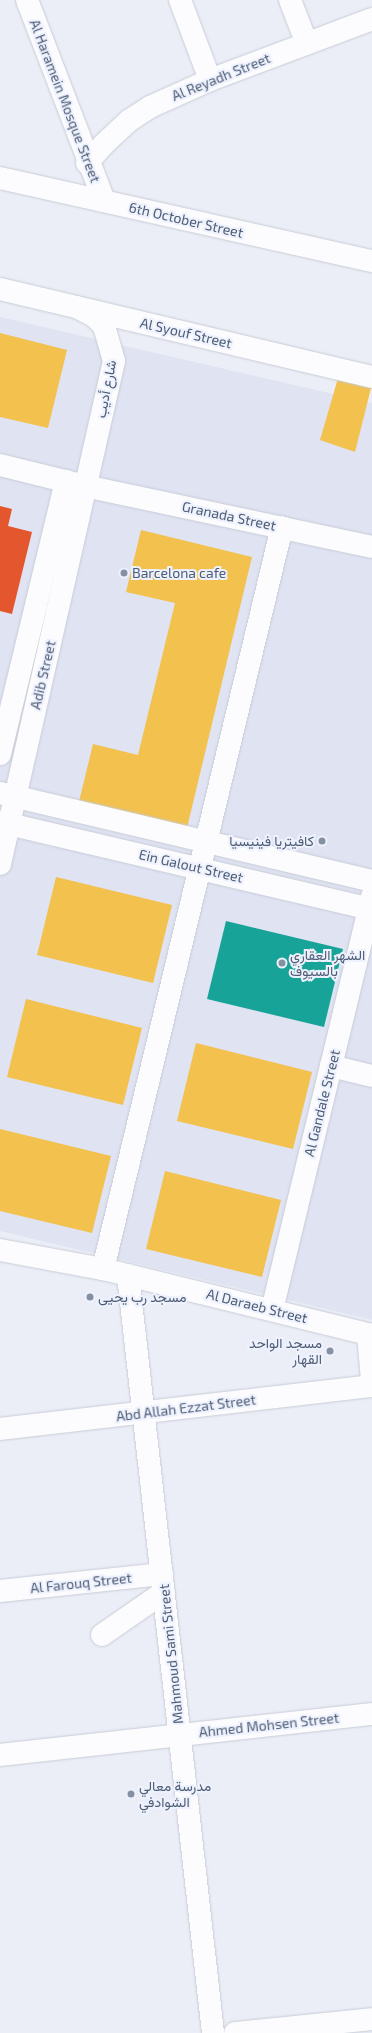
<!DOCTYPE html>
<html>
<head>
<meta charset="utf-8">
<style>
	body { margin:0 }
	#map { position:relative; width:372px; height:2033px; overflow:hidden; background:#eceef7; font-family:"Exo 2",Vazirmatn,sans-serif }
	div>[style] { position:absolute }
	.residential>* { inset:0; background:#dfe3f2 }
	.homes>* { inset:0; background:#f2c14e }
	.shops>* { inset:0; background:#e4572e }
	.public>* { inset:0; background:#17a398 }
	.roads { filter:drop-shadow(0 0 1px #c7ccd6) drop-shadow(0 0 1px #c7ccd6) }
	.minor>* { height:22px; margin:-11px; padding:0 11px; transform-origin:11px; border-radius:11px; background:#fcfcfe }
	.secondary>* { height:22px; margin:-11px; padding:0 11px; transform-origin:11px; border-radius:11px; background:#fcfcfe }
	.dots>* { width:11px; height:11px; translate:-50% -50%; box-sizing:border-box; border:2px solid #eef1fe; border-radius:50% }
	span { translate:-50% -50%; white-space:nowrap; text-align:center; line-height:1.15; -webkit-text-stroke:4px #eef1fe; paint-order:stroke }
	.street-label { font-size:14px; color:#4d5d74 }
	.poi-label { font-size:14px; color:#4d5d74 }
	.left { translate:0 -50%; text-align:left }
	.right { translate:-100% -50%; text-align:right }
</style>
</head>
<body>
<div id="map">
	<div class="residential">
		<i style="clip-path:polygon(0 317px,372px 403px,372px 1320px,0 1231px)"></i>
	</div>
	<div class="homes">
		<i style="clip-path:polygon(0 333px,67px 350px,48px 428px,0 417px)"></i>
		<i style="clip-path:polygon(338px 378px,372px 384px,355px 452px,320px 440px)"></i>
		<i style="clip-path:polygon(141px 530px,252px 557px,186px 832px,78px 806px,93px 744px,138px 755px,175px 603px,126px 592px)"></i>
		<i style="clip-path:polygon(56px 877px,172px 905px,153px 983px,37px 955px)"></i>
		<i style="clip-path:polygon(26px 999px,142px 1028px,123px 1105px,7px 1077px)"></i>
		<i style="clip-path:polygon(196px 1043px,312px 1072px,293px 1149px,177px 1121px)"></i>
		<i style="clip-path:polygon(0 1129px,111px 1156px,92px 1233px,0 1211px)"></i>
		<i style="clip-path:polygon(165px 1171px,281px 1200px,262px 1277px,146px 1249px)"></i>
	</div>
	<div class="shops">
		<i style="clip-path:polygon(0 506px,12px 509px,8px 526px,32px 532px,12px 614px,0 611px)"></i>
	</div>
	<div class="public">
		<i style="clip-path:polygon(226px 921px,343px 949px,324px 1027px,207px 999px)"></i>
	</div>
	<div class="roads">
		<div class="minor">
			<i style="left:27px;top:0;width:215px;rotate:69deg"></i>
			<i style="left:180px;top:0;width:85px;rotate:69.4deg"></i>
			<i style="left:290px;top:0;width:47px;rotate:68.9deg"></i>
			<i style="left:87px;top:163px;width:25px;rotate:-48deg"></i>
			<i style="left:104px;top:144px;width:35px;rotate:-43deg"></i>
			<i style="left:130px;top:120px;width:24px;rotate:-33deg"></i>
			<i style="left:150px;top:107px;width:66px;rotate:-24.2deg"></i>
			<i style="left:210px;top:80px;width:173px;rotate:-20.6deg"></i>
			<i style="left:0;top:178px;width:381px;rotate:12.6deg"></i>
			<i style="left:0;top:465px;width:88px;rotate:13.9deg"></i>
			<i style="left:85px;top:486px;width:293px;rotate:12deg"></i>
			<i style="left:0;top:793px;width:382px;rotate:13.3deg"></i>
			<i style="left:0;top:822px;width:382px;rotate:13.2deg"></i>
			<i style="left:331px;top:1066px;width:42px;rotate:13.7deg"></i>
			<i style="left:0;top:1250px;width:105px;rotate:10.5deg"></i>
			<i style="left:103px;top:1269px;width:277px;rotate:13.8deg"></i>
			<i style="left:103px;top:1269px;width:763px;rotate:-76.44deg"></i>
			<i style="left:128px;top:1275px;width:763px;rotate:83.6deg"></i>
			<i style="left:272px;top:1310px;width:426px;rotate:-76.4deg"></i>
			<i style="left:368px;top:1334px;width:47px;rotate:85.1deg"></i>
			<i style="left:0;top:1429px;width:374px;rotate:-6.6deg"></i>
			<i style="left:0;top:1591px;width:163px;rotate:-6deg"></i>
			<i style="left:102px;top:1635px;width:75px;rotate:-34.7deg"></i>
			<i style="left:0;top:1755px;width:374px;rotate:-6.3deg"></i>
			<i style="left:235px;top:2033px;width:138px;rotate:-5.8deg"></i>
		</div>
		<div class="secondary">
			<i style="left:0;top:289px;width:382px;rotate:13.3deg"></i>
			<i style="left:0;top:754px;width:281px;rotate:-76.4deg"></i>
			<i style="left:0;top:864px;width:516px;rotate:-77.23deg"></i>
			<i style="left:114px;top:361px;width:36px;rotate:-106deg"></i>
			<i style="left:104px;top:326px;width:14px;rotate:-135deg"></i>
			<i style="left:94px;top:316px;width:20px;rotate:-153deg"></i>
		</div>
	</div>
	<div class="dots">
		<i style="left:124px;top:573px;background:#8590a2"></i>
		<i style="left:322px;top:841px;background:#8590a2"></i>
		<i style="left:282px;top:963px;background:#8590a2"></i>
		<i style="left:90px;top:1297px;background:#8590a2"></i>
		<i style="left:330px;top:1351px;background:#8590a2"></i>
		<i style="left:131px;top:1794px;background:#8590a2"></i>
	</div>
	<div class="street-label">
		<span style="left:221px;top:77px;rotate:-22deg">Al Reyadh Street</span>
		<span style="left:65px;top:101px;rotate:69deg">Al Haramein Mosque Street</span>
		<span style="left:186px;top:220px;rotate:13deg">6th October Street</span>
		<span style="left:186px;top:333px;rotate:13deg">Al Syouf Street</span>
		<span style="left:106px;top:389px;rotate:-79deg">شارع أديب</span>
		<span style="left:229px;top:516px;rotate:12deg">Granada Street</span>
		<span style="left:43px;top:675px;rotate:-77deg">Adib Street</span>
		<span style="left:191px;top:866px;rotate:13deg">Ein Galout Street</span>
		<span style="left:322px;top:1103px;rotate:-76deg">Al Gandale Street</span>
		<span style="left:257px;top:1306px;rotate:14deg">Al Daraeb Street</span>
		<span style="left:186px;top:1408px;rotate:-7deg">Abd Allah Ezzat Street</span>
		<span style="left:81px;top:1583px;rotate:-6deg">Al Farouq Street</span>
		<span style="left:171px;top:1654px;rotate:-96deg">Mahmoud Sami Street</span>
		<span style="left:269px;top:1725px;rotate:-6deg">Ahmed Mohsen Street</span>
	</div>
	<div class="poi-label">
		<span class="left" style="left:132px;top:573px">Barcelona cafe</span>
		<span class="right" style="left:314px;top:841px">كافيتريا فينيسيا</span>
		<span class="left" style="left:290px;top:963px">الشهر العقاري<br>بالسيوف</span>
		<span class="left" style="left:98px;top:1297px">مسجد رب يحيى</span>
		<span class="right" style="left:322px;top:1351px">مسجد الواحد<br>القهار</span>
		<span class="left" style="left:139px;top:1794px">مدرسة معالي<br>الشوادفي</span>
	</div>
</div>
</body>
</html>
